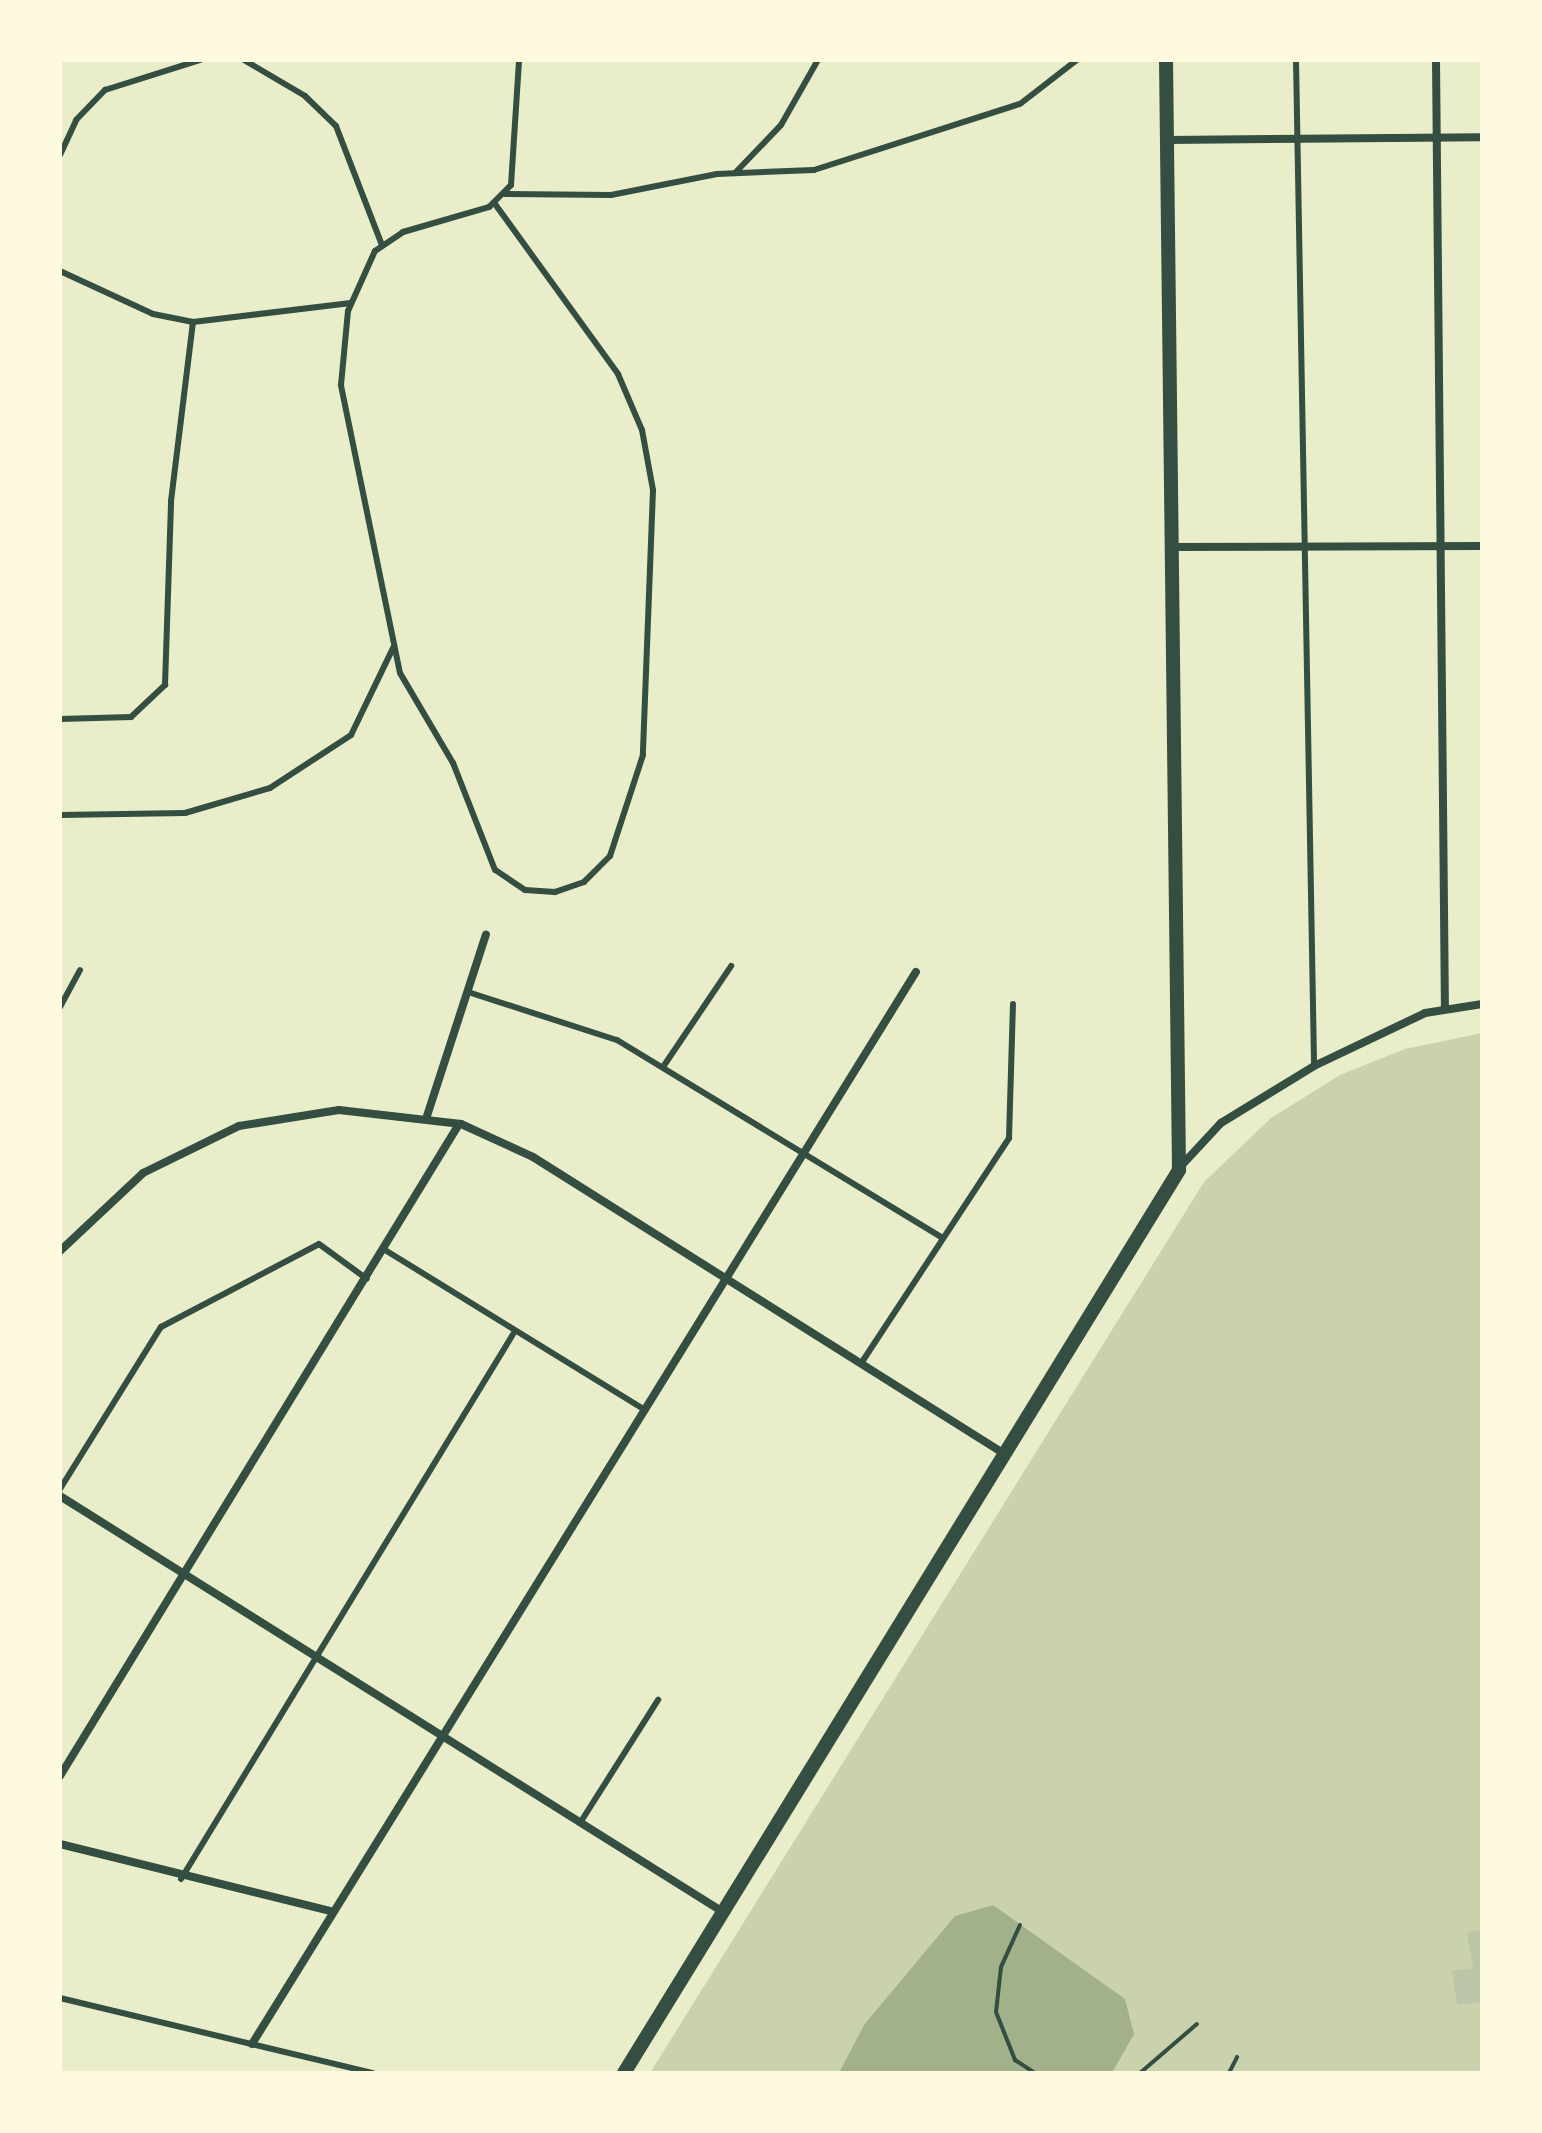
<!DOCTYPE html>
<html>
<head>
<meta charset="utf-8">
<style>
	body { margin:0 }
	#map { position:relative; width:1542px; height:2133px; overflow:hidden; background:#e9edc9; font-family:Montserrat,sans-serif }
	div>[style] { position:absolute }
	.green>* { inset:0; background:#cad2ad }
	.water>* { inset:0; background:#a3b18a }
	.building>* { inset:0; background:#bcc5a7 }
	.path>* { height:4px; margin:-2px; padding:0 2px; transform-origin:2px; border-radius:2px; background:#344e41 }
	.service>* { height:6px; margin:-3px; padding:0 3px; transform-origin:3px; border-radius:3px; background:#344e41 }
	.minor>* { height:8px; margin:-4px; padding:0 4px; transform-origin:4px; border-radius:4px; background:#344e41 }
	.tertiary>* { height:14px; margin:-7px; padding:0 7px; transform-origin:7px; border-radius:7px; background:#344e41 }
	span { translate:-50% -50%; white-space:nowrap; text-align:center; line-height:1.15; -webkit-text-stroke:6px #fefae0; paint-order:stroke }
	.frame { position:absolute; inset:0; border:62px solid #fefae0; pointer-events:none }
</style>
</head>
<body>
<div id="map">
	<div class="green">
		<i style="clip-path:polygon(1482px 1033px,1482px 2073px,650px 2073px,1204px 1182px,1271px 1118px,1340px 1075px,1405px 1049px)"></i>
	</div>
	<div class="water">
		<i style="clip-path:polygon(993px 1905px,1125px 1999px,1134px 2034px,1112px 2073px,839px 2073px,864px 2025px,955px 1916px)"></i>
	</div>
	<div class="building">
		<i style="clip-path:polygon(1482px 1930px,1482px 2002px,1457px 2005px,1452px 1971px,1473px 1968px,1467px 1933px)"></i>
	</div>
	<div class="path">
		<i style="left:1020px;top:1925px;width:46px;rotate:114.3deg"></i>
		<i style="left:1001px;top:1967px;width:45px;rotate:96.3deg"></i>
		<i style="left:996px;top:2012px;width:52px;rotate:68.4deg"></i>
		<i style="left:1015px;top:2060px;width:24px;rotate:33deg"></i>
		<i style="left:1140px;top:2073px;width:75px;rotate:-40.7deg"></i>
		<i style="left:1229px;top:2073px;width:18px;rotate:-63deg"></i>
	</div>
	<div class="service">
		<i style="left:244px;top:60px;width:71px;rotate:30.5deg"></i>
		<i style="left:305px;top:96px;width:43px;rotate:44.1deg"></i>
		<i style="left:336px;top:126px;width:128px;rotate:68.9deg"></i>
		<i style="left:1296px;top:60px;width:1006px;rotate:88.97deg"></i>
		<i style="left:60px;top:155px;width:38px;rotate:-65deg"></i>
		<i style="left:76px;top:120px;width:42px;rotate:-46deg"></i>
		<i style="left:105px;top:90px;width:100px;rotate:-17.5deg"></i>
		<i style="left:735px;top:173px;width:66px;rotate:-46.2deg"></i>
		<i style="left:781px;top:125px;width:75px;rotate:-60.4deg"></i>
		<i style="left:505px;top:194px;width:106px;rotate:0.5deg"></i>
		<i style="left:611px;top:195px;width:108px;rotate:-11.2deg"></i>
		<i style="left:717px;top:174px;width:97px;rotate:-2.4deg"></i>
		<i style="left:814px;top:170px;width:216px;rotate:-17.8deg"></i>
		<i style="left:1020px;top:104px;width:72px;rotate:-37.7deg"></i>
		<i style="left:495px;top:204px;width:210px;rotate:54.1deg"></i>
		<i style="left:618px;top:374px;width:61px;rotate:66.8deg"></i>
		<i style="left:642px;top:430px;width:61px;rotate:79.6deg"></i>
		<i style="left:653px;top:490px;width:265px;rotate:92.2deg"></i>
		<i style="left:643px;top:755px;width:106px;rotate:108.1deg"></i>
		<i style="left:610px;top:856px;width:37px;rotate:135deg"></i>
		<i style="left:584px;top:882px;width:31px;rotate:161deg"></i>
		<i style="left:555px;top:892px;width:30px;rotate:-176deg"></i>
		<i style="left:525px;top:890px;width:36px;rotate:-146deg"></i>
		<i style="left:495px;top:870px;width:115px;rotate:-111.4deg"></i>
		<i style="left:453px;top:763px;width:104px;rotate:-120.5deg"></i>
		<i style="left:400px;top:673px;width:294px;rotate:-101.6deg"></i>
		<i style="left:341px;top:385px;width:74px;rotate:-84.6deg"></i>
		<i style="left:348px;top:311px;width:66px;rotate:-65.8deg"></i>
		<i style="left:375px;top:251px;width:34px;rotate:-34deg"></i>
		<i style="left:403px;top:232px;width:90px;rotate:-16.2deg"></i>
		<i style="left:489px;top:207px;width:31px;rotate:-45deg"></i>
		<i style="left:511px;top:185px;width:125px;rotate:-86.3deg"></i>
		<i style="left:60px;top:271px;width:102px;rotate:24.8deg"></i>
		<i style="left:153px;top:314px;width:41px;rotate:11.3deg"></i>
		<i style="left:193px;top:322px;width:159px;rotate:-6.9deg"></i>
		<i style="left:60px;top:719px;width:71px;rotate:-1.6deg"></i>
		<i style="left:131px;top:717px;width:47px;rotate:-43.3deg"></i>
		<i style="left:165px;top:685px;width:184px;rotate:-88.1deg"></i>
		<i style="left:171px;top:501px;width:180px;rotate:-83deg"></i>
		<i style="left:60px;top:815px;width:125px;rotate:-0.9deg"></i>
		<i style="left:185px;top:813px;width:89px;rotate:-16.4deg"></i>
		<i style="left:270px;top:788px;width:97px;rotate:-33.2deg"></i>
		<i style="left:351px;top:735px;width:97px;rotate:-64.2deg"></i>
		<i style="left:468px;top:992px;width:157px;rotate:17.9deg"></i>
		<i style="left:617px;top:1040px;width:381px;rotate:31.3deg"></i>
		<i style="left:60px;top:1007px;width:42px;rotate:-61.6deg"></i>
		<i style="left:663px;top:1067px;width:122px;rotate:-56deg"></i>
		<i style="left:385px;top:1250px;width:303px;rotate:31.6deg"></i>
		<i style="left:862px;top:1362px;width:268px;rotate:-56.7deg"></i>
		<i style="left:1009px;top:1138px;width:134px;rotate:-88.3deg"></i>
		<i style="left:60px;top:1489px;width:191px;rotate:-58.1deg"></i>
		<i style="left:161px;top:1327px;width:178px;rotate:-27.7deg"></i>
		<i style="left:319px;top:1244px;width:59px;rotate:36.1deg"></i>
		<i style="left:580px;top:1823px;width:146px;rotate:-57.6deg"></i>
		<i style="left:181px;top:1879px;width:642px;rotate:-58.64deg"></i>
		<i style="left:60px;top:1998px;width:322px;rotate:13.5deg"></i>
	</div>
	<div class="minor">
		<i style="left:1436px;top:60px;width:948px;rotate:89.46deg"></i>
		<i style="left:1167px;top:140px;width:315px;rotate:-0.5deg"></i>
		<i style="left:1172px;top:547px;width:310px;rotate:-0.2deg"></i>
		<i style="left:426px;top:1119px;width:194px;rotate:-72deg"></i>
		<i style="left:1181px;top:1166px;width:59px;rotate:-47.1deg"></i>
		<i style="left:1221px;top:1123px;width:109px;rotate:-31.5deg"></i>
		<i style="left:1314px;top:1066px;width:123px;rotate:-25.5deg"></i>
		<i style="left:1425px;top:1013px;width:58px;rotate:-9deg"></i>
		<i style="left:60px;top:1251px;width:114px;rotate:-43.2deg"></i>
		<i style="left:143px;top:1173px;width:107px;rotate:-26.1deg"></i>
		<i style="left:239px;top:1126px;width:101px;rotate:-9.1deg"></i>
		<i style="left:339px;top:1110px;width:123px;rotate:6.5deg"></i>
		<i style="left:461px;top:1124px;width:79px;rotate:24.6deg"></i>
		<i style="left:533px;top:1157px;width:559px;rotate:32.21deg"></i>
		<i style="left:60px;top:1496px;width:783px;rotate:32.11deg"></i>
		<i style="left:60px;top:1776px;width:764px;rotate:-58.53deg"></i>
		<i style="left:60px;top:1844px;width:278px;rotate:13.9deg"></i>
		<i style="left:252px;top:2044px;width:1261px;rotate:-58.23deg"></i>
	</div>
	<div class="tertiary">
		<i style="left:624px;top:2073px;width:1060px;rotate:-58.42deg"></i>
		<i style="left:1179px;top:1170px;width:1110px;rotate:-90.67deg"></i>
	</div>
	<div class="frame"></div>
</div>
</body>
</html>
